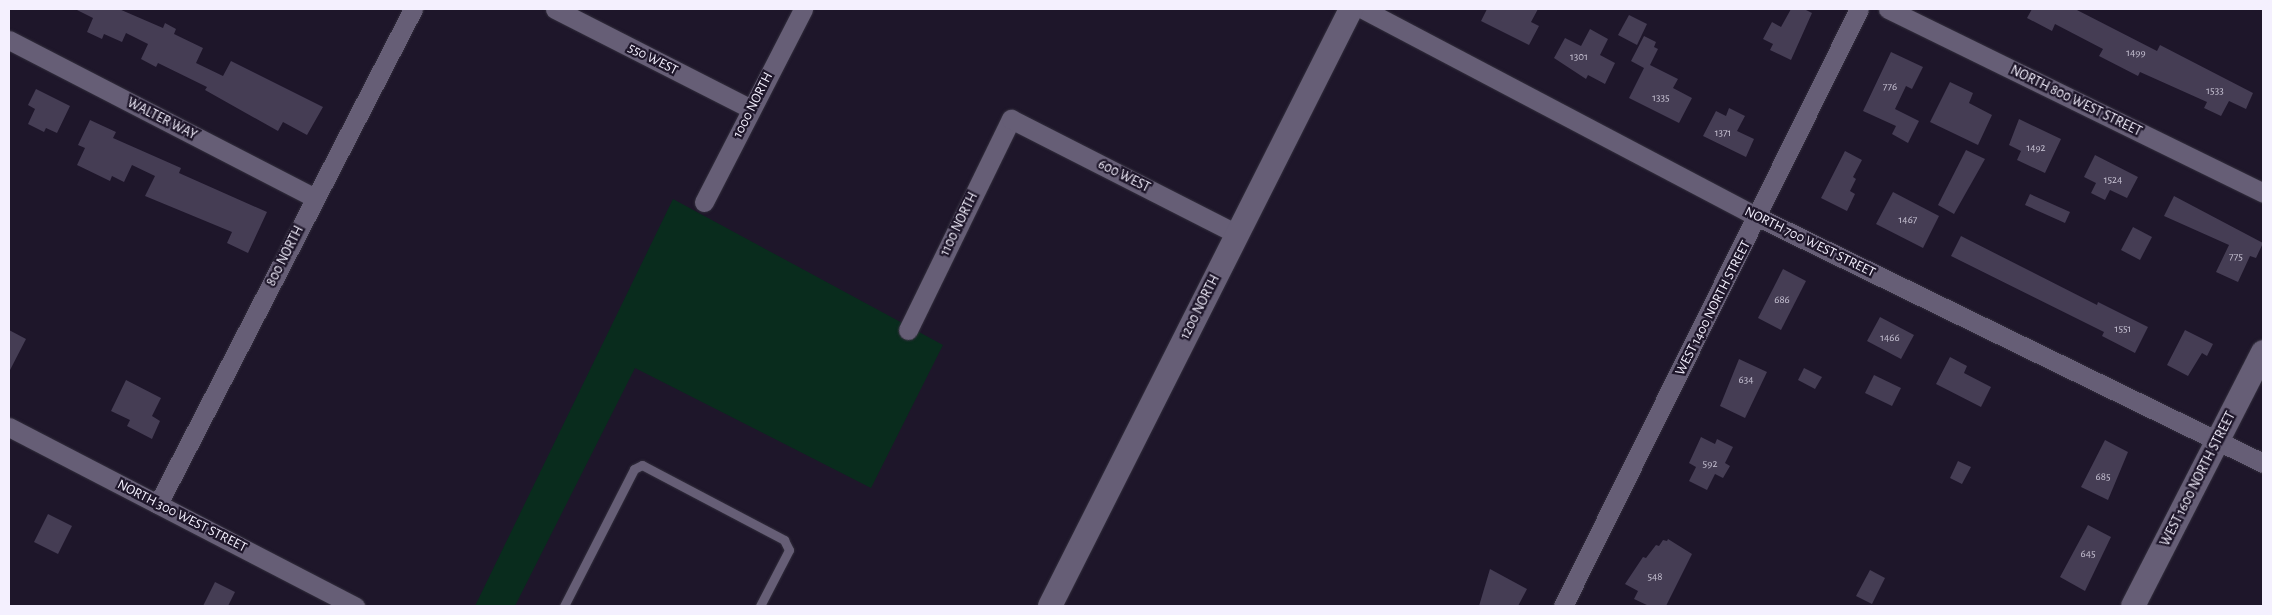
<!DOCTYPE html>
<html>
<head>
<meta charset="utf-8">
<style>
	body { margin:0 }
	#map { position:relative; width:2272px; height:615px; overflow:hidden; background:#1e162a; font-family:"Alegreya Sans",sans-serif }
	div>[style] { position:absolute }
	.green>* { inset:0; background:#092c1d }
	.building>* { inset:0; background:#453d54 }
	.roads { filter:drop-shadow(0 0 1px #322e3c) drop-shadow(0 0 1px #322e3c) }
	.service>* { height:9px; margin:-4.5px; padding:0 4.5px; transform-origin:4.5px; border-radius:4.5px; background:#665e76 }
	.minor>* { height:19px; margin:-9.5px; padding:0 9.5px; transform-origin:9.5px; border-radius:9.5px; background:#665e76 }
	.tertiary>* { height:24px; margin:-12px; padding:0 12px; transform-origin:12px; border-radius:12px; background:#665e76 }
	span { translate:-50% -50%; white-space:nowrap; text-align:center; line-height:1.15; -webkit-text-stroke:4.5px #1e162a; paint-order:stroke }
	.number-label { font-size:11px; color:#c8c3d4 }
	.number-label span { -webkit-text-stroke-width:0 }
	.street-label { font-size:14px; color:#f4f0fe }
	.frame { position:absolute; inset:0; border:10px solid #f4f0fe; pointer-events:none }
</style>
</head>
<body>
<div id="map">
	<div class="green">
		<i style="clip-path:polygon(673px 199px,943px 345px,871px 488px,635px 368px,515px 606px,475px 606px)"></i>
	</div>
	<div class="building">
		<i style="clip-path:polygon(75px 9px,119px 9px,163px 28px,165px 23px,176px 29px,174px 34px,203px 48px,196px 63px,223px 76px,231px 61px,323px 107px,307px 135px,283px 122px,278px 131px,205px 90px,207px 87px,158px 63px,156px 67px,141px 59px,148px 44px,126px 33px,122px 42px,104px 34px,102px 39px,87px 32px,93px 18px)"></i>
		<i style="clip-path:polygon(1487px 9px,1538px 9px,1531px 22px,1539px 26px,1529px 45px,1481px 21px)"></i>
		<i style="clip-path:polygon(1791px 9px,1804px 9px,1812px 13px,1791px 60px,1770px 50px,1773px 44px,1763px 39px,1772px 22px,1781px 27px)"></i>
		<i style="clip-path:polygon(2032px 9px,2075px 9px,2157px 51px,2160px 45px,2253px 93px,2246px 109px,2229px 101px,2221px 116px,2204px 108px,2207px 102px,2140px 72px,2138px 76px,2099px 56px,2103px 49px,2055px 24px,2052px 31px,2027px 18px)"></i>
		<i style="clip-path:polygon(1629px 15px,1647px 24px,1637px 45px,1618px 35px)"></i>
		<i style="clip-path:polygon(1590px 29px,1608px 39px,1600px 55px,1615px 63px,1605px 84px,1588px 75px,1586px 79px,1554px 58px,1565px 38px,1581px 46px)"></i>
		<i style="clip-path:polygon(1644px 36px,1656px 42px,1654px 47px,1658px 49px,1650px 65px,1678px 79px,1673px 88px,1692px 98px,1679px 123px,1629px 98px,1644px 68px,1631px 61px)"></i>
		<i style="clip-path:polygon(1891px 52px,1923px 67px,1912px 89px,1906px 86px,1895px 109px,1919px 121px,1908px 143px,1892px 134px,1896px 126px,1863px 111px)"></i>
		<i style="clip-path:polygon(1950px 82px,1973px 93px,1969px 103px,1992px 115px,1978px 145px,1930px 122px)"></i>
		<i style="clip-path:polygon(36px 89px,70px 106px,57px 133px,46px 128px,44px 132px,28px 124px,35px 109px,28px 105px)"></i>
		<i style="clip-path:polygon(1729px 108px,1745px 116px,1737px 131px,1754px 139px,1746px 157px,1703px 136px,1716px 111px,1726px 116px)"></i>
		<i style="clip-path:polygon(2019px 119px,2061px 139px,2045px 173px,2017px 160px,2021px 151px,2009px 145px)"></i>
		<i style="clip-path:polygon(90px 120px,116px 132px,113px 138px,181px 168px,179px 173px,267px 212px,248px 253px,227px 243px,232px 232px,145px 196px,155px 176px,132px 165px,124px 182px,112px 176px,110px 181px,77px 165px,85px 148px,78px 145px)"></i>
		<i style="clip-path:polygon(1966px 150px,1985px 159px,1954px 214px,1938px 205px)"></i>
		<i style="clip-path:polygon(1845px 151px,1862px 160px,1853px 177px,1856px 179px,1850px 191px,1855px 194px,1847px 211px,1821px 198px)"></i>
		<i style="clip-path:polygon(2095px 155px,2138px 177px,2127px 198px,2110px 190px,2105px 200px,2091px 193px,2096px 183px,2084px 177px)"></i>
		<i style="clip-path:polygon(1893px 192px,1939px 216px,1923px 248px,1876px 224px)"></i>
		<i style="clip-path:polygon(2030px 194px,2070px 212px,2065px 223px,2025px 205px)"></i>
		<i style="clip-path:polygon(2174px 196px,2263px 243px,2256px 258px,2250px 256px,2238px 282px,2216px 272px,2229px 245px,2164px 216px)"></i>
		<i style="clip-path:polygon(2133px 227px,2152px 237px,2140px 260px,2121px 250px)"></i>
		<i style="clip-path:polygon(1961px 236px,2097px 305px,2098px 302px,2148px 327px,2135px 353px,2102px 336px,2104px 332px,1951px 256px)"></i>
		<i style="clip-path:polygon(1783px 269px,1806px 281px,1781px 330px,1758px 318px)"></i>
		<i style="clip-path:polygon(1880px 317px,1914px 335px,1901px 359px,1867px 341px)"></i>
		<i style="clip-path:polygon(9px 330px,26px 339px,9px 372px)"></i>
		<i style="clip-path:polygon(2185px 330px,2213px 344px,2207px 356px,2202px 353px,2188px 376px,2167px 365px)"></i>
		<i style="clip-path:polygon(1950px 357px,1967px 366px,1964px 373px,1991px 387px,1981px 407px,1936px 384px)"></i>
		<i style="clip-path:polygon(1739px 359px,1767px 372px,1745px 418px,1720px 406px)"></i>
		<i style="clip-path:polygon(1804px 368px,1822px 377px,1815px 389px,1798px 380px)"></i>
		<i style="clip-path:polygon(1874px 375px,1901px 388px,1892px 406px,1865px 393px)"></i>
		<i style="clip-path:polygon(126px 380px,161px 398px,152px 416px,160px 421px,152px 439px,127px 426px,130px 420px,111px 411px)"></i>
		<i style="clip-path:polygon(1701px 437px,1715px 444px,1717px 439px,1733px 447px,1725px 463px,1730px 466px,1723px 478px,1715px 474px,1707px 490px,1689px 481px,1696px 467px,1689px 463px)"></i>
		<i style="clip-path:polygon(2105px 440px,2128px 452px,2108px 500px,2081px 487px)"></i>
		<i style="clip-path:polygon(1958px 461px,1971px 467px,1962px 484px,1950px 478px)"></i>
		<i style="clip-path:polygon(48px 514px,72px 526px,58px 554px,34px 542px)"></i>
		<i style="clip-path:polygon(2088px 525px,2111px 537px,2085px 591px,2060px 577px)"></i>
		<i style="clip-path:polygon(1668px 539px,1692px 554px,1666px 606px,1649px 606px,1634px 599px,1638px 591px,1625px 584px,1643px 557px,1646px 558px,1656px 545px,1659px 546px,1663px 540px,1667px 541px)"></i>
		<i style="clip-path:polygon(1490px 569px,1527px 589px,1518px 606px,1479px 606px)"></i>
		<i style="clip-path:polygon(1870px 570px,1885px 578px,1872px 604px,1856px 596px)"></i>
		<i style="clip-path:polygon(215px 582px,235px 592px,228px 606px,203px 606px)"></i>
	</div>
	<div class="roads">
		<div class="service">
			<i style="left:564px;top:606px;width:154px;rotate:-62.9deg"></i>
			<i style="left:634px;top:469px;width:9px;rotate:-27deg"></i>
			<i style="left:642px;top:465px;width:161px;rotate:27.8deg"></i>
			<i style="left:784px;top:540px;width:11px;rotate:63deg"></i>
			<i style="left:789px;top:550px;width:63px;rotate:117.4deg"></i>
		</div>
		<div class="minor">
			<i style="left:555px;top:9px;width:220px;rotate:27deg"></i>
			<i style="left:1363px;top:9px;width:446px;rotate:27.8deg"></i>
			<i style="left:1758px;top:217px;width:562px;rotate:25.97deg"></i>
			<i style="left:1888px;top:9px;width:418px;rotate:26.1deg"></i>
			<i style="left:9px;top:40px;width:344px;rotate:27.3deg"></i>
			<i style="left:704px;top:202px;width:217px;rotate:-62.8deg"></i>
			<i style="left:908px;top:330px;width:235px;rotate:-64deg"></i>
			<i style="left:1011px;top:119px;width:254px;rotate:27deg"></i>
			<i style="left:9px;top:427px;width:390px;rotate:27.4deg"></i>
			<i style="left:158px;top:504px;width:557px;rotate:-62.74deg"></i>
			<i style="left:1563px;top:606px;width:666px;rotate:-63.63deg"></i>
		</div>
		<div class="tertiary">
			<i style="left:1050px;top:606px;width:669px;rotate:-63.24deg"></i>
			<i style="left:2133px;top:606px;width:285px;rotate:-62.9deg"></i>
		</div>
	</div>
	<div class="number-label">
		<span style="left:2136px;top:53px">1499</span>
		<span style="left:1579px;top:57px">1301</span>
		<span style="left:1890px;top:87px">776</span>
		<span style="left:2215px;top:91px">1533</span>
		<span style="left:1661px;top:98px">1335</span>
		<span style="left:1723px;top:133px">1371</span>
		<span style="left:2036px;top:148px">1492</span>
		<span style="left:2113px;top:180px">1524</span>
		<span style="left:1908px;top:220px">1467</span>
		<span style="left:2236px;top:257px">775</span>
		<span style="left:1782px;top:300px">686</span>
		<span style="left:2123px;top:329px">1551</span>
		<span style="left:1890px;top:338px">1466</span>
		<span style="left:1746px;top:380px">634</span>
		<span style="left:1710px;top:464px">592</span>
		<span style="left:2103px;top:477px">685</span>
		<span style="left:2088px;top:554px">645</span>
		<span style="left:1655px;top:577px">548</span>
	</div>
	<div class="street-label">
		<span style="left:653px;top:59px;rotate:27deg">550 WEST</span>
		<span style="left:2076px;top:101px;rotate:26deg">NORTH 800 WEST STREET</span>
		<span style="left:753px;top:105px;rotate:-63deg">1000 NORTH</span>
		<span style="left:162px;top:119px;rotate:27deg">WALTER WAY</span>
		<span style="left:1124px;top:176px;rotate:27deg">600 WEST</span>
		<span style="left:959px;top:224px;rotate:-64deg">1100 NORTH</span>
		<span style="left:1810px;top:242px;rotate:26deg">NORTH 700 WEST STREET</span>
		<span style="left:285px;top:256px;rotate:-63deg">800 NORTH</span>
		<span style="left:1200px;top:307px;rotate:-63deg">1200 NORTH</span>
		<span style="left:1713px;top:308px;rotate:-63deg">WEST 1400 NORTH STREET</span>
		<span style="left:2198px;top:479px;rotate:-63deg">WEST 1600 NORTH STREET</span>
		<span style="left:182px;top:516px;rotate:27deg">NORTH 300 WEST STREET</span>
	</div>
	<div class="frame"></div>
</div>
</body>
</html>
